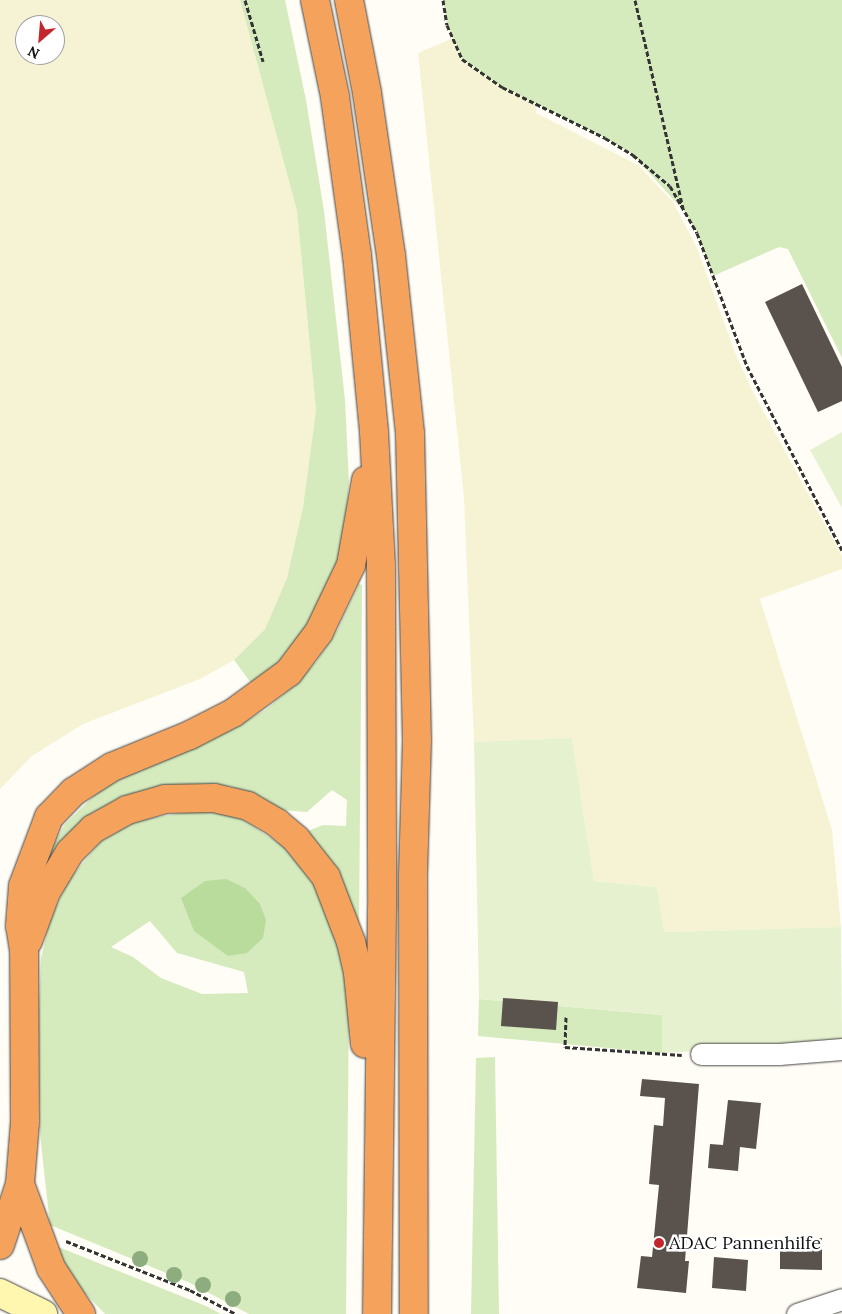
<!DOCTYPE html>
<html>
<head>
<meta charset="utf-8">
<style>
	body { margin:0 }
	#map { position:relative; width:842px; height:1314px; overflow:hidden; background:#fffdf5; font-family:Lora,serif }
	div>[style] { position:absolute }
	.farmland>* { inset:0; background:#f6f3d4 }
	.green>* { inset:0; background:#d5ebbd }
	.forest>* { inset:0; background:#b9dc9c }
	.pitch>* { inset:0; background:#e6f2cf }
	.building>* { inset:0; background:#5a524d }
	.path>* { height:3px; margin-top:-1.5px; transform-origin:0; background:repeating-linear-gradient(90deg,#333 0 5px,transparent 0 7.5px) }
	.roads { filter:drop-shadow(0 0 1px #444) drop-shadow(0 0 1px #444) }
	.minor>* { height:21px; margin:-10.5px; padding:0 10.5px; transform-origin:10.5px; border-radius:10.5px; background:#fff }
	.secondary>* { height:28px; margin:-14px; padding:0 14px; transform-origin:14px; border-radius:14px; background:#fff6b0 }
	.motorway>* { height:28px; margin:-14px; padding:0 14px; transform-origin:14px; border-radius:14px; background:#f5a25d }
	.trees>* { width:16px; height:16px; margin:-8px; border-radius:50%; background:#8dad7f }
	.dots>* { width:14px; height:14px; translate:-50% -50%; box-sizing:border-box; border:2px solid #fff; border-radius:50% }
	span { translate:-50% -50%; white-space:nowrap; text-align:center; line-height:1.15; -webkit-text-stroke:5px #fff; paint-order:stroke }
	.poi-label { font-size:18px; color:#111 }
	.left { translate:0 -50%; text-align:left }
	.north { position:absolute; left:15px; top:15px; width:50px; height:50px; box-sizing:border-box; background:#fff; border:1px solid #a0a0a0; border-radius:50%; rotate:207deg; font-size:14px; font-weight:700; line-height:20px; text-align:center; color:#111 }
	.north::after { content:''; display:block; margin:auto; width:18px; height:22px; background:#c4262e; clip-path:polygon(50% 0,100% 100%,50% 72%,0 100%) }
</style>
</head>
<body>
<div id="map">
	<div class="farmland">
		<i style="clip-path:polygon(evenodd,0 0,240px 0,297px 211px,316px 410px,303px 507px,287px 578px,265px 629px,234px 660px,200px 679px,83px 724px,32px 756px,0 789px,0 0,25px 25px,55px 25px,55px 55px,25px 55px,25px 25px)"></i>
		<i style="clip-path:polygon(453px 38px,462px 59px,502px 87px,536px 104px,536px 113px,638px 165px,673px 202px,697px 248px,736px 355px,754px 394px,842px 556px,842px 569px,760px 599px,832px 830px,841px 927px,663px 932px,657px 887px,594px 881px,572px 738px,474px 742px,464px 498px,418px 53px)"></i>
	</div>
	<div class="green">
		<i style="clip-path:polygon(240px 0,285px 0,306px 100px,324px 211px,345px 400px,349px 484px,342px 556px,299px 646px,254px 687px,234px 660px,265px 629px,287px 578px,303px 507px,316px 410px,297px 211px)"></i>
		<i style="clip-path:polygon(443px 0,842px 0,842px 358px,788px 249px,779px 247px,713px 276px,697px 233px,684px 211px,633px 155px,605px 138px,502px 87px,462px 59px,447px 25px)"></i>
		<i style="clip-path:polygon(359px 584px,362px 585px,359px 926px,335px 866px,308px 831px,323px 825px,346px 826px,347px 800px,332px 790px,307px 812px,282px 810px,231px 786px,189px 785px,142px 792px,48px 870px,41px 868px,65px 824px,98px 792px,118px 779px,232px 729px,265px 710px,295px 685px,317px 661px,338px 629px)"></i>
		<i style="clip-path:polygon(evenodd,196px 810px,237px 816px,286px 848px,320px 893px,337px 944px,349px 998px,346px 1314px,249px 1314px,188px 1282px,50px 1225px,40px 1134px,38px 1033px,41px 958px,50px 920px,68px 881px,101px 841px,137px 821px,196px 810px,150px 921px,177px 953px,244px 972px,248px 993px,202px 994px,161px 978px,133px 957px,111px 947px,150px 921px)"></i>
		<i style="clip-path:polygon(479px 999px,662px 1015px,662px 1053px,478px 1036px)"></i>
		<i style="clip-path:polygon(495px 1057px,499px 1314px,471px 1314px,476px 1058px)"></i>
		<i style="clip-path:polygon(56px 1246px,206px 1306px,221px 1314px,105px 1314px,76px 1284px)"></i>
	</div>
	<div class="forest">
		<i style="clip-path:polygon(226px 879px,245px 888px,260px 904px,266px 920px,263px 938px,247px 953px,228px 956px,194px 931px,181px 898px,205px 881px)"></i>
	</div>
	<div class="pitch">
		<i style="clip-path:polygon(842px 432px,842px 508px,810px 450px)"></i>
		<i style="clip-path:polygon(572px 738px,594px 881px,657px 887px,664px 932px,841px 927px,842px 1044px,662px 1053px,662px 1015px,479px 999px,474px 742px)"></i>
	</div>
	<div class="building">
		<i style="clip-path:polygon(802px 284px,842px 367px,842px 401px,818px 412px,765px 302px)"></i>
		<i style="clip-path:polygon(503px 998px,558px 1002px,556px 1030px,501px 1026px)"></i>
		<i style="clip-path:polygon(642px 1079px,699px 1084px,685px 1261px,689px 1261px,686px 1293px,637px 1288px,641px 1256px,652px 1257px,659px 1185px,649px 1184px,654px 1125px,663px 1126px,665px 1098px,640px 1096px)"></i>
		<i style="clip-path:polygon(728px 1100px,761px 1103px,756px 1149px,740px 1147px,738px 1171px,708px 1168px,710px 1144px,723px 1145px)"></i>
		<i style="clip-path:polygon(780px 1238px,822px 1238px,822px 1270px,780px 1269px)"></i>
		<i style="clip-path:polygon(714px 1257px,748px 1260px,746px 1291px,712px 1288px)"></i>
	</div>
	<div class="path">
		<i style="left:245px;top:0;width:64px;rotate:73.6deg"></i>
		<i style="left:443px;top:0;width:25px;rotate:81deg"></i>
		<i style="left:447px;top:25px;width:37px;rotate:66deg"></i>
		<i style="left:462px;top:59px;width:49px;rotate:35deg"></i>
		<i style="left:502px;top:87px;width:115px;rotate:26.3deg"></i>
		<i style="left:605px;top:138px;width:33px;rotate:31deg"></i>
		<i style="left:633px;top:155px;width:48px;rotate:40deg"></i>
		<i style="left:670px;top:186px;width:54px;rotate:60.1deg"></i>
		<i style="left:697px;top:233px;width:142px;rotate:69.4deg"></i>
		<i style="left:747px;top:366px;width:207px;rotate:62.7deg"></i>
		<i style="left:635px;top:0;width:213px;rotate:77deg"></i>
		<i style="left:566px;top:1017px;width:30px;rotate:92deg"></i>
		<i style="left:565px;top:1047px;width:117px;rotate:3.9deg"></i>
		<i style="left:66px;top:1241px;width:133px;rotate:21.6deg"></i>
		<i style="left:190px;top:1290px;width:52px;rotate:27.6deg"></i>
	</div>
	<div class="roads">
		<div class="minor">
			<i style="left:701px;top:1054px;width:78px"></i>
			<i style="left:779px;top:1054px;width:63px;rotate:-4.5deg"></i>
			<i style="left:797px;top:1314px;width:47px;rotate:-18.4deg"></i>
		</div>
		<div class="secondary">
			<i style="left:0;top:1293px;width:48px;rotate:26deg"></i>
		</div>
		<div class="motorway">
			<i style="left:315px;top:0;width:99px;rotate:78.3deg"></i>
			<i style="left:335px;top:97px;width:160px;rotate:82.1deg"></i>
			<i style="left:357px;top:255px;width:178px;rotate:84.5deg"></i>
			<i style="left:374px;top:432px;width:134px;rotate:87deg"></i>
			<i style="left:381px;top:566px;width:343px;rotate:89.8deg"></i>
			<i style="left:382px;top:909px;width:405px;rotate:90.7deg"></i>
			<i style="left:349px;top:0;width:95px;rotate:79deg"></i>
			<i style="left:367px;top:93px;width:164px;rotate:81.6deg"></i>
			<i style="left:391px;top:255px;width:179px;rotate:83.9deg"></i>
			<i style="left:410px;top:433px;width:307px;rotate:88.7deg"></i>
			<i style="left:417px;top:740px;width:135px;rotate:91.7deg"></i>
			<i style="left:413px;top:875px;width:439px;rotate:89.9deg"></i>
			<i style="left:28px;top:941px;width:52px;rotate:-69.8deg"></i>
			<i style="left:46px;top:892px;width:47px;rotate:-59deg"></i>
			<i style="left:70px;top:852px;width:33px;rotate:-45deg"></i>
			<i style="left:93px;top:829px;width:39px;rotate:-29deg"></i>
			<i style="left:127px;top:810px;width:40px;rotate:-16deg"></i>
			<i style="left:165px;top:799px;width:49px;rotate:-1.2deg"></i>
			<i style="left:214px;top:798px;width:35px;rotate:13deg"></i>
			<i style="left:248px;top:806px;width:34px;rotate:30deg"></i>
			<i style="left:277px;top:823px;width:25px;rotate:40deg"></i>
			<i style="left:296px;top:839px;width:48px;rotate:51.7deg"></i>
			<i style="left:326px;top:877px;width:70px;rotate:69deg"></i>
			<i style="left:351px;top:942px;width:32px;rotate:77deg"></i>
			<i style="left:358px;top:973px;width:71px;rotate:84.4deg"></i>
			<i style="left:20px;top:1184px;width:90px;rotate:69.7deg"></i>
			<i style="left:51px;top:1268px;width:55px;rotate:56.9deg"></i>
			<i style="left:0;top:1245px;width:64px;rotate:-71.8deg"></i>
			<i style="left:20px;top:1184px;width:62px;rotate:-85.4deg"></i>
			<i style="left:25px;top:1122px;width:172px;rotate:-90.3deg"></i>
			<i style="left:24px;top:950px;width:24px;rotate:-99deg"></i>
			<i style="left:20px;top:926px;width:40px;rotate:-85.7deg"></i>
			<i style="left:23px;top:886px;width:74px;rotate:-69.4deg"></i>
			<i style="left:49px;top:817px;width:35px;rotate:-46deg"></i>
			<i style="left:73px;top:792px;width:46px;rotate:-32.7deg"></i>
			<i style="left:112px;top:767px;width:84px;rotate:-22.3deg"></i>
			<i style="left:190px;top:735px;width:48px;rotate:-27.1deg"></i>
			<i style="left:233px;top:713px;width:69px;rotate:-36.2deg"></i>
			<i style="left:289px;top:672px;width:50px;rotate:-53.1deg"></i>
			<i style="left:319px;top:632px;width:74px;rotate:-64.5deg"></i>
			<i style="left:351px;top:565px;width:86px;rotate:-80deg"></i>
		</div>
	</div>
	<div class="trees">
		<i style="left:140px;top:1259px"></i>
		<i style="left:174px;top:1275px"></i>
		<i style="left:203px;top:1285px"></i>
		<i style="left:233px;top:1299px"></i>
	</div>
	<div class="dots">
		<i style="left:659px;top:1243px;background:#c4262e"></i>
	</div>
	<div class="poi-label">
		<span class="left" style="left:669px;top:1243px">ADAC Pannenhilfe</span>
	</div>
	<div class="north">N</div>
</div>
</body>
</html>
